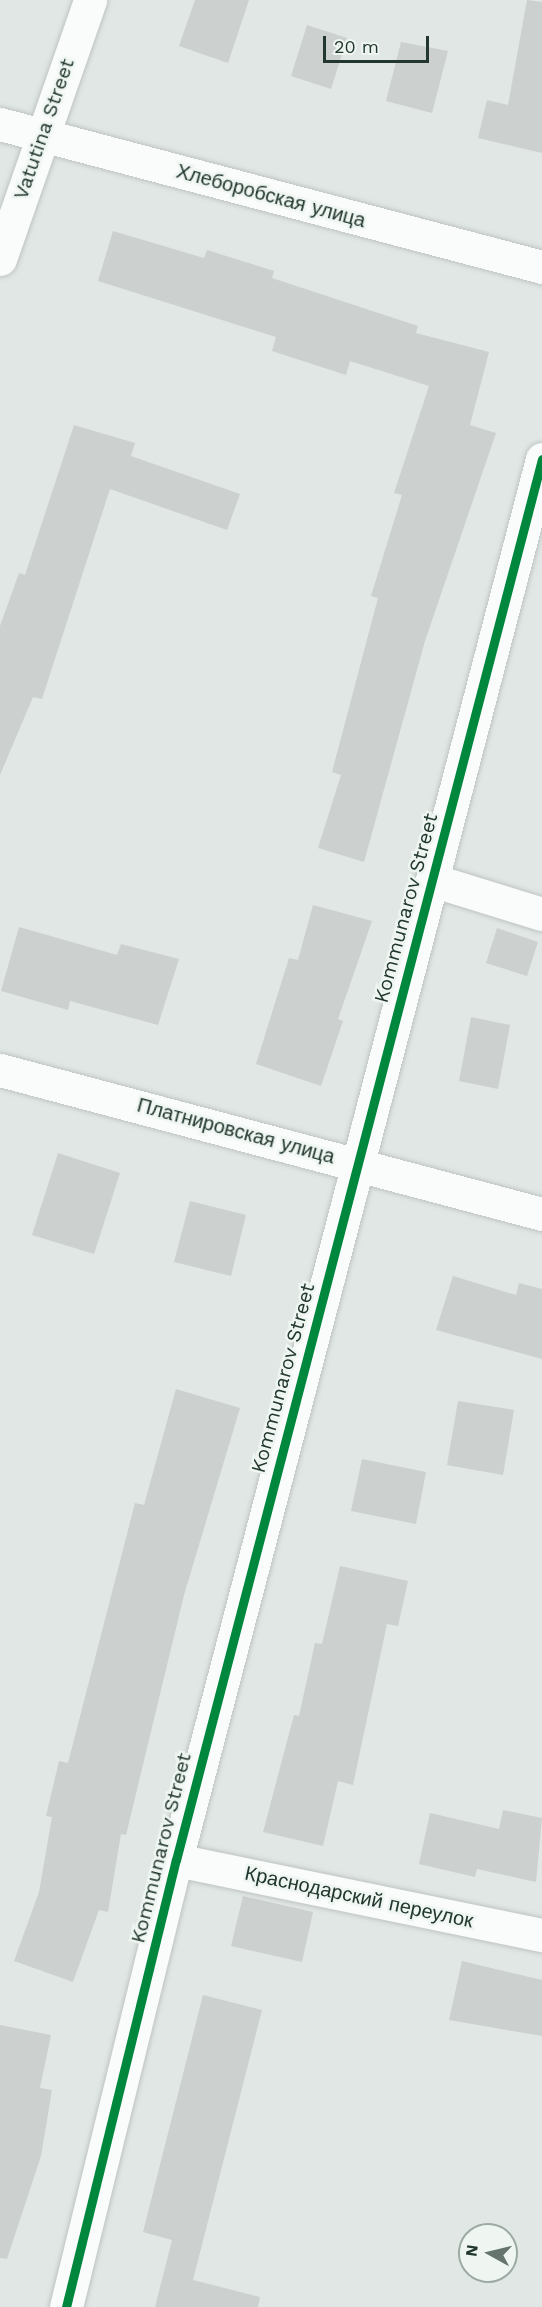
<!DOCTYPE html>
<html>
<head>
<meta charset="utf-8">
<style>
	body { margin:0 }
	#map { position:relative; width:542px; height:2307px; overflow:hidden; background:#e1e7e4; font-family:"Work Sans",sans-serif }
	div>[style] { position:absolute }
	.building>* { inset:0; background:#ccd0ce }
	.roads { filter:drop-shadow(0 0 2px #bec4c1) drop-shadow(0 0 2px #bec4c1) }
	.street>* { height:33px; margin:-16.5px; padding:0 16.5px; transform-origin:16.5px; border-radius:16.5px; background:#fafbfb }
	.cycleway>* { height:9px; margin:-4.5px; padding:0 4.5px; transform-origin:4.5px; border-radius:4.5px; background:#00873e }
	span { translate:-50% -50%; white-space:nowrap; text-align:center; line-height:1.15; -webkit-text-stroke:5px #eff6f2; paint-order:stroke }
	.street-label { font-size:20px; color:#22372f }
	.north { position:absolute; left:458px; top:2223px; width:60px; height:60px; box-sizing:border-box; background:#eff6f2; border:2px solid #9daaa4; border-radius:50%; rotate:278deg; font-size:16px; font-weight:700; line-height:24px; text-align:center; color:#22372f }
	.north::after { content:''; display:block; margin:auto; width:21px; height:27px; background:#65756e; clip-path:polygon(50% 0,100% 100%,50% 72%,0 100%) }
	.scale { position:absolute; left:323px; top:36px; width:106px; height:27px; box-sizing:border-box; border:3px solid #22372f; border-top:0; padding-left:8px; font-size:18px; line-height:21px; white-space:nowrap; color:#22372f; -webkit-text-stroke:4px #eff6f2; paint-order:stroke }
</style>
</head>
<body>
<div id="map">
	<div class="building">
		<i style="clip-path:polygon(195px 0,249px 0,228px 63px,179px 46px)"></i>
		<i style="clip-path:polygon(527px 0,542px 2px,542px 153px,478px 138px,487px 100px,508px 105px)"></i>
		<i style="clip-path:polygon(307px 25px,347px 38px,331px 89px,291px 76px)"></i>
		<i style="clip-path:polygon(401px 42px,448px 51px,432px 113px,386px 101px)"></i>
		<i style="clip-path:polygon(113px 231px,204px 258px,207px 250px,274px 271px,272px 278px,418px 326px,416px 333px,489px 352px,470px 425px,496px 433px,425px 641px,364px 862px,318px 848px,341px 775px,332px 772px,378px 598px,371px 596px,402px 495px,394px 493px,429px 386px,350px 361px,346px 375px,272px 351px,276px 337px,98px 281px)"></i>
		<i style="clip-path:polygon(74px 425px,135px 443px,131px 456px,240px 494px,227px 530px,110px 489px,42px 699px,33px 697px,0 775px,0 626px,19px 573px,25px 575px)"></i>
		<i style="clip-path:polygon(313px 905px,372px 921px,338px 1019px,343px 1021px,321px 1086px,256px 1064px,289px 958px,298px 960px)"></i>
		<i style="clip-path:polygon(19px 927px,117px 955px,121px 944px,179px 959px,158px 1025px,70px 1001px,68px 1010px,1px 991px)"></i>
		<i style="clip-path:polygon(497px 928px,538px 942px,527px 976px,486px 963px)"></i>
		<i style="clip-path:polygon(471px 1017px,510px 1025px,498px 1089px,459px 1081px)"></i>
		<i style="clip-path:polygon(58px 1153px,120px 1173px,94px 1254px,32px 1235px)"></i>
		<i style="clip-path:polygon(190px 1201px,246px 1215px,231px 1276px,174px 1262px)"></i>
		<i style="clip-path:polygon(453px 1276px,516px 1295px,519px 1283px,542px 1289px,542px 1359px,436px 1330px)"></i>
		<i style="clip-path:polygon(176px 1389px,240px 1408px,184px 1595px,126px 1835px,121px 1834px,108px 1912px,99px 1910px,73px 1982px,14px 1961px,39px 1892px,52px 1817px,46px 1816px,59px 1761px,68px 1763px,135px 1503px,144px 1505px)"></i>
		<i style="clip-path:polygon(458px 1401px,514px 1410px,503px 1475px,447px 1465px)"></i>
		<i style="clip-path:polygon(362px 1459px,426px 1472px,416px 1524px,351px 1511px)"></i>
		<i style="clip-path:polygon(340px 1566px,408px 1581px,398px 1626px,387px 1624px,353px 1785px,338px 1781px,323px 1846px,263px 1832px,294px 1715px,299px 1716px,315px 1643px,322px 1644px)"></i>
		<i style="clip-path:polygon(503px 1810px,542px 1818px,536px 1882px,477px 1869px,475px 1877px,419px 1864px,430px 1813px,499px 1829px)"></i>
		<i style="clip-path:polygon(243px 1896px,313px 1912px,302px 1962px,231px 1946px)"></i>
		<i style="clip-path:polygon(462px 1961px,542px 1980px,542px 2036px,449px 2020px)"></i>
		<i style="clip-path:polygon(203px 1995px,262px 2010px,193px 2280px,260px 2297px,258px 2307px,155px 2307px,172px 2240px,143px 2232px)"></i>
		<i style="clip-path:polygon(0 2025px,51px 2035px,40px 2088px,52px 2090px,41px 2156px,7px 2259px,0 2258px)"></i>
	</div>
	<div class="roads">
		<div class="street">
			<i style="left:0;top:124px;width:561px;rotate:14.78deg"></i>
			<i style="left:0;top:259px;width:274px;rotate:-70.8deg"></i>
			<i style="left:432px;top:880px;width:115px;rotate:17.2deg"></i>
			<i style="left:0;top:1070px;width:561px;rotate:14.88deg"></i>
			<i style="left:176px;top:1860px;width:374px;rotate:11.6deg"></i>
			<i style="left:66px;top:2307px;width:460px;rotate:-76.2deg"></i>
			<i style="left:176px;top:1860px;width:1448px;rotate:-75.36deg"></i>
		</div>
	</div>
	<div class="cycleway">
		<i style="left:66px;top:2307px;width:460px;rotate:-76.2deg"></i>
		<i style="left:176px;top:1860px;width:1448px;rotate:-75.36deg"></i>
	</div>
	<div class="street-label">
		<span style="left:44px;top:129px;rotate:-71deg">Vatutina Street</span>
		<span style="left:271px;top:196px;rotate:15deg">Хлеборобская улица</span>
		<span style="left:406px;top:908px;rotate:-75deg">Kommunarov Street</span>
		<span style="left:236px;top:1131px;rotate:15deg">Платнировская улица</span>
		<span style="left:283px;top:1378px;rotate:-75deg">Kommunarov Street</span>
		<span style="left:161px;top:1848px;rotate:-76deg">Kommunarov Street</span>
		<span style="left:359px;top:1897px;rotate:12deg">Краснодарский переулок</span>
	</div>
	<div class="north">N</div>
	<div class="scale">20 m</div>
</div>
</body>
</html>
